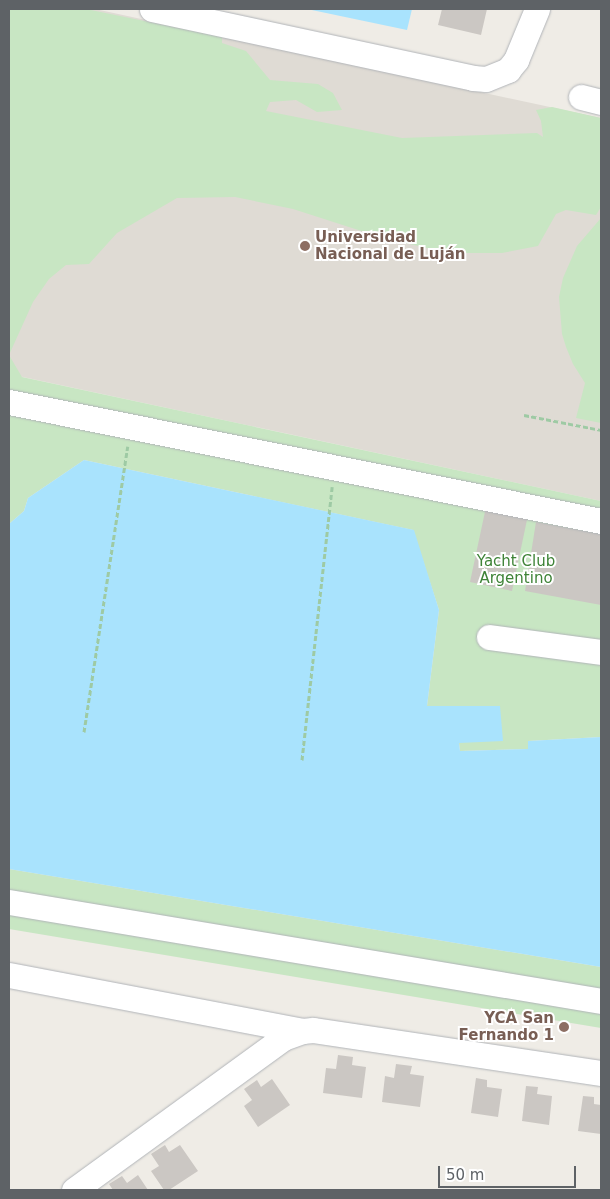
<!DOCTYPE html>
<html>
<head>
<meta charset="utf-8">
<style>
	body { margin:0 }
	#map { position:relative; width:610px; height:1199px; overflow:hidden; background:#efece6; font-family:"DejaVu Sans",sans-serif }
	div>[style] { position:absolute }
	.education>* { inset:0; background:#dfdbd4 }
	.green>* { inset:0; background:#c8e6c3 }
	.water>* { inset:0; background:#a9e3fd }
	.building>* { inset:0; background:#cbc7c3 }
	.path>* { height:3px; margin-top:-1.5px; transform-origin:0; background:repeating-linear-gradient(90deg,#9ecaa4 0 5px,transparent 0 7.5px) }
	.roads { filter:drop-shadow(0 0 1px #b1b4b8) drop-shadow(0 0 1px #b1b4b8) }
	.minor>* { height:25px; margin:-12.5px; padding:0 12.5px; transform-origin:12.5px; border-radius:12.5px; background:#fff }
	.dots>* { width:14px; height:14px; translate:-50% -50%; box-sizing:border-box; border:2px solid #fff; border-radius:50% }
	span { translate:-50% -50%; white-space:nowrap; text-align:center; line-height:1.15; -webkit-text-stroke:4px #fff; paint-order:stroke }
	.education-label { font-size:15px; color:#785e54; font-weight:700 }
	.left { translate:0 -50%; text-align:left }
	.right { translate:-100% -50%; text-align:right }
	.park-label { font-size:15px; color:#3e8337 }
	.frame { position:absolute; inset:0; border:10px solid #5e6266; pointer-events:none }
	.scale { position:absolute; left:438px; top:1166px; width:138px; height:22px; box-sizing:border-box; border:2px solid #5e6266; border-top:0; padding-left:6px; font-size:15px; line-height:18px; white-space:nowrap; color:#5e6266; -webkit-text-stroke:4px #fff; paint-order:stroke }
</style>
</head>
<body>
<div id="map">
	<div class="education">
		<i style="clip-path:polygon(9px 9px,95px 9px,601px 118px,601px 501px,9px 374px)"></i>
	</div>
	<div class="green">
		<i style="clip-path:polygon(9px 9px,86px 9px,222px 37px,222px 43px,246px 51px,270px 80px,318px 84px,333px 93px,342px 110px,317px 112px,296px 100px,270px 102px,266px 111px,402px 138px,537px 133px,543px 137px,541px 121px,536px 110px,552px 107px,601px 118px,601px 207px,596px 215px,566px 210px,556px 214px,538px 246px,502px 253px,448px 253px,380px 237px,293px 209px,235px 197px,177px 198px,117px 233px,89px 264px,66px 265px,49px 279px,33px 302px,9px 355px,22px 377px,601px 501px,601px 737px,528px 741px,529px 749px,460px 751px,459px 743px,499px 706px,427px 706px,439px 610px,413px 530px,84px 460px,28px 498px,24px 511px,9px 524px)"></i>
		<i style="clip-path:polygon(601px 218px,601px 423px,576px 418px,585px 383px,573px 364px,566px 347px,562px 334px,559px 297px,563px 278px,577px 246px)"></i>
		<i style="clip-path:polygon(9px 869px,601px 967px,601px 1028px,9px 929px)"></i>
	</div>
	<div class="water">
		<i style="clip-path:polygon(307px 9px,412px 9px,407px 30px)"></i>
		<i style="clip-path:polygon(84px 460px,414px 530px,439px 610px,427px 706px,500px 706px,503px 741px,459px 743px,460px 751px,528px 749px,528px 741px,601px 737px,601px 967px,9px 869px,9px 524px,24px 511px,28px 498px)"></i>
	</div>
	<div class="building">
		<i style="clip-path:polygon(442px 9px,487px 9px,481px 35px,438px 25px)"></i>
		<i style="clip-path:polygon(486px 507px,528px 515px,512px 591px,470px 582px)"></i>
		<i style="clip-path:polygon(536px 522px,601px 534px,601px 605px,525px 591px)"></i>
		<i style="clip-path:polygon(338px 1055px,353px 1057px,352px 1065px,366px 1067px,362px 1098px,323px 1093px,326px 1068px,336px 1069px)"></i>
		<i style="clip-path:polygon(396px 1064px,412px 1066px,410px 1074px,424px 1076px,420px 1107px,382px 1102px,385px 1076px,394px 1078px)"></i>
		<i style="clip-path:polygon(476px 1078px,487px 1080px,487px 1087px,502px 1089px,498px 1117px,471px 1113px)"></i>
		<i style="clip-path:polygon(272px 1079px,290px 1105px,258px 1127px,244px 1106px,252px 1100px,244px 1089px,257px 1080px,261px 1087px)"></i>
		<i style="clip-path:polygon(526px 1086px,538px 1087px,537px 1094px,552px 1096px,549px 1125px,522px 1121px)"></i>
		<i style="clip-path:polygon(583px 1096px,594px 1097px,594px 1104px,601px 1105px,601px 1134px,578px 1131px)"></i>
		<i style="clip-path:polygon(165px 1145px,169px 1152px,180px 1145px,198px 1171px,169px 1190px,164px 1190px,151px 1171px,159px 1166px,151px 1154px)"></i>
		<i style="clip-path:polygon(138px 1175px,148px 1190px,113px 1190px,109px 1184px,122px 1176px,127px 1183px)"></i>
	</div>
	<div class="path">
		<i style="left:524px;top:415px;width:78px;rotate:11deg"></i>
		<i style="left:84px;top:732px;width:289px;rotate:-81.3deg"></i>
		<i style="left:302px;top:760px;width:275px;rotate:-83.7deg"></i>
	</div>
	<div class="roads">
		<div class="minor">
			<i style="left:152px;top:9px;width:328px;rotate:12.1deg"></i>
			<i style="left:473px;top:78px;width:13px;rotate:4deg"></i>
			<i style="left:486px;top:79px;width:24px;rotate:-22deg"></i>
			<i style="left:508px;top:70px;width:13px;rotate:-51deg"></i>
			<i style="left:516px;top:60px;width:55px;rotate:-67.6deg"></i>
			<i style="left:581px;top:97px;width:21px;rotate:14deg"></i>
			<i style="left:9px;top:402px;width:604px;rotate:11.37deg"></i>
			<i style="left:489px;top:637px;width:113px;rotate:7.6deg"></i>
			<i style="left:9px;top:902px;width:600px;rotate:9.49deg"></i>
			<i style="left:9px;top:975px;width:298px;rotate:10.8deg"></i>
			<i style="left:74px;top:1190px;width:258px;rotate:-36deg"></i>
			<i style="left:283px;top:1038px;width:20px;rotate:-20deg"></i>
			<i style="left:302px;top:1031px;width:11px;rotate:-5deg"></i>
			<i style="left:313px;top:1030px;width:291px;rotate:8.5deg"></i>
		</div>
	</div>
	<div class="dots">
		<i style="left:305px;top:246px;background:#8d6e63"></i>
		<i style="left:564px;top:1027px;background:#8d6e63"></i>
	</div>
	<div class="education-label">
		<span class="left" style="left:315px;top:246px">Universidad<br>Nacional de Luján</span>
		<span class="right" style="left:554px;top:1027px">YCA San<br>Fernando 1</span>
	</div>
	<div class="park-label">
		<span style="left:516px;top:570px">Yacht Club<br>Argentino</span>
	</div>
	<div class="frame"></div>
	<div class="scale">50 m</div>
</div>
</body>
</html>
